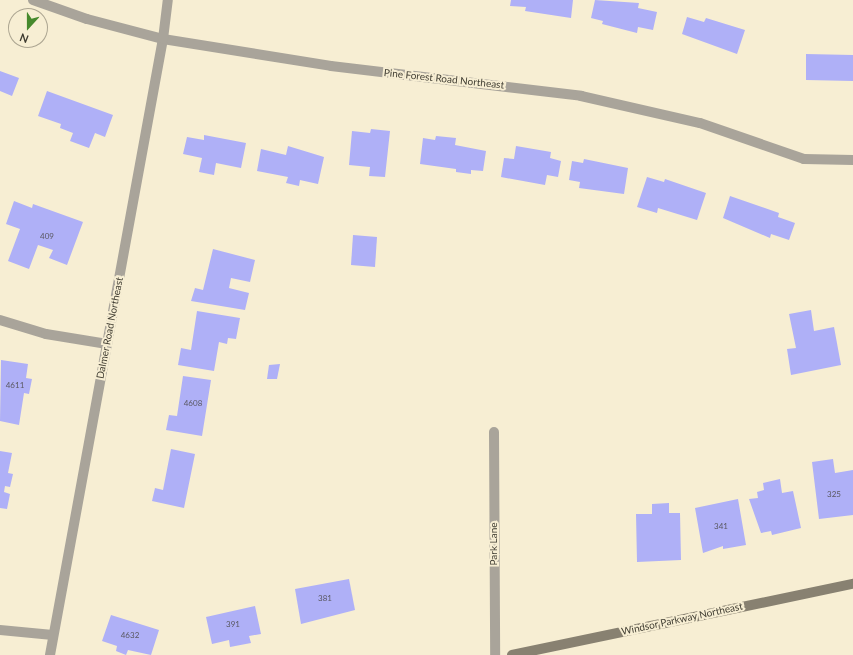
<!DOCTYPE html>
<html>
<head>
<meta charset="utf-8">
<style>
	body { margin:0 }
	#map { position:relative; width:853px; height:655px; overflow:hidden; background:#f7eed3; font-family:Lato,sans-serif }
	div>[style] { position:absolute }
	.building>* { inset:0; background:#afb0f7 }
	.street>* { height:10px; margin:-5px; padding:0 5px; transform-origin:5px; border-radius:5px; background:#a9a49a }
	.secondary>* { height:10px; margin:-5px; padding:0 5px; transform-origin:5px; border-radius:5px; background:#888171 }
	span { translate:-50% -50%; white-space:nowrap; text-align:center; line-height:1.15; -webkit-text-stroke:4px #f7eed3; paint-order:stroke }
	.number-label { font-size:8px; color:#5a5862 }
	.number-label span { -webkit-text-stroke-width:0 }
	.street-label { font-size:10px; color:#3e3b30 }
	.north { position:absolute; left:8px; top:8px; width:40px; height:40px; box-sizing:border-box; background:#f7eed3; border:1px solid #ada692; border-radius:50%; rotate:201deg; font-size:11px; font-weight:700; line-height:16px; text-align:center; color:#3e3b30 }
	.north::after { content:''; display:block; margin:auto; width:14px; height:18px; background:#46892c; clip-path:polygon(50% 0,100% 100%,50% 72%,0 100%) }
</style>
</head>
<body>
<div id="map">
	<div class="building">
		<i style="clip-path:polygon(511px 0,573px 0,571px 18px,525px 11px,526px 7px,510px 6px)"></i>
		<i style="clip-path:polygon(595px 0,639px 3px,638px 8px,657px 12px,653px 30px,638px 27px,637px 33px,602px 24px,603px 21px,591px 18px)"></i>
		<i style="clip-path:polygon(687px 17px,704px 22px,706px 18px,745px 30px,737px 54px,682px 34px)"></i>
		<i style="clip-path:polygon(806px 54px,853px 55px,853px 81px,806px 80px)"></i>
		<i style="clip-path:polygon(0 66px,0 71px,19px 78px,12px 96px,0 91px)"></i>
		<i style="clip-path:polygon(47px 91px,113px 115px,105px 137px,95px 133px,89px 148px,70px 141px,73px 133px,60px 128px,61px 124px,38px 116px)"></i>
		<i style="clip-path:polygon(371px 129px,390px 131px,385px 177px,369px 176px,370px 167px,349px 165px,352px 131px,370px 133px)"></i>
		<i style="clip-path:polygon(204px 135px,246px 143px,241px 168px,216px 163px,214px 175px,199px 172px,202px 158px,183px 154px,187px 137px,204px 140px)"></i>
		<i style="clip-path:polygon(436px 136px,456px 138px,455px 145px,486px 151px,483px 171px,471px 170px,471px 174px,456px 172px,456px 169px,420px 164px,423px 138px,435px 140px)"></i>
		<i style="clip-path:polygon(288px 146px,324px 157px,318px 184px,300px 180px,299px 186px,286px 183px,288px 177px,257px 171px,261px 149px,286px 155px)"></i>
		<i style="clip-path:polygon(516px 146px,551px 152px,550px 158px,561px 161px,558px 177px,547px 175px,545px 185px,501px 177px,504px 158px,514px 159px)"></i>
		<i style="clip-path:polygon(584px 159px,628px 168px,624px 194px,579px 188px,580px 182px,569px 180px,572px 161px,583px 163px)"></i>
		<i style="clip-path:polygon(647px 177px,664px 182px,665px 179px,706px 193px,697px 220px,658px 208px,657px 213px,637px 207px)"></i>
		<i style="clip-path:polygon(730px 196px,779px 213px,778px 217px,795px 223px,789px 240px,771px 234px,770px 238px,723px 218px)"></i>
		<i style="clip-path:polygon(14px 201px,32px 208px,33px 204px,83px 222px,67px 265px,49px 258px,53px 250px,38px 245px,29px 269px,8px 261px,20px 229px,6px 224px)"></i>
		<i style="clip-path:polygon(353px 235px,377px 237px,375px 267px,351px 265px)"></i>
		<i style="clip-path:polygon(213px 249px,255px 260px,250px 282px,231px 278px,229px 288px,249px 293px,245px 310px,191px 301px,195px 288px,203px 290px)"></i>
		<i style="clip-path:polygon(811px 310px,814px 331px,834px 327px,841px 365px,791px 375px,787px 349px,796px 348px,789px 314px)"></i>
		<i style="clip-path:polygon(197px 311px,240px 318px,236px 339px,228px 338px,227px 344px,219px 342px,214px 371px,178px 365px,181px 348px,191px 350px)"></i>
		<i style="clip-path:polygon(1px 360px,28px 364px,26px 378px,32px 379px,29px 394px,24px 393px,19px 425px,0 421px)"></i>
		<i style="clip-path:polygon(280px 364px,277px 379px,267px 379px,269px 365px)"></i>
		<i style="clip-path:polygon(183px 376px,211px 380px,202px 436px,166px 430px,169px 415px,177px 416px)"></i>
		<i style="clip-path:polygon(171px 449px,195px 454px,184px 508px,152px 501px,155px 488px,163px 490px)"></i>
		<i style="clip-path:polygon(0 451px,12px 453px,8px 473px,13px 474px,10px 487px,5px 486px,4px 492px,10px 494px,7px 509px,0 508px)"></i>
		<i style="clip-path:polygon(833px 459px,835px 473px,853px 470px,853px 515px,819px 519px,812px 462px)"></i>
		<i style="clip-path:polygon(780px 479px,782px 493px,793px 491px,801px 528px,772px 535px,771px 531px,761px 533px,749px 499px,758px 498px,757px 492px,764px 490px,763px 483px)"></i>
		<i style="clip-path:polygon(738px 499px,746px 545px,723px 549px,723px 546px,703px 553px,695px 508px)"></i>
		<i style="clip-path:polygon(669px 503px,669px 513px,680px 513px,681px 560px,637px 562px,636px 514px,652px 514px,652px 504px)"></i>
		<i style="clip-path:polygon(349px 579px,355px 610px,301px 624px,295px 589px)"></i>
		<i style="clip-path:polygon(255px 606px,261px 634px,249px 636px,251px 643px,230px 647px,229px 640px,212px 644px,206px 617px)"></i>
		<i style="clip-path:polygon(111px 615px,159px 630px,151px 655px,128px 650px,126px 655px,116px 651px,117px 646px,102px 641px)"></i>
	</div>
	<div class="street">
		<i style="left:33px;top:0;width:57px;rotate:19.4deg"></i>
		<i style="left:87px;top:19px;width:79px;rotate:14.7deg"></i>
		<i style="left:163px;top:39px;width:170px;rotate:9.1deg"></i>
		<i style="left:331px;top:66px;width:252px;rotate:6.8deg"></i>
		<i style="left:581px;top:96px;width:122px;rotate:12.8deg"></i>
		<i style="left:700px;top:123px;width:110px;rotate:19.1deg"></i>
		<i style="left:804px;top:159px;width:49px;rotate:1.2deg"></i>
		<i style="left:0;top:320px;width:48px;rotate:16.9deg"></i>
		<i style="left:46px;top:334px;width:62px;rotate:9.3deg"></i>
		<i style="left:494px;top:432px;width:223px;rotate:89.7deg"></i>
		<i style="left:0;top:630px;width:53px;rotate:5.4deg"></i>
		<i style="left:50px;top:655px;width:626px;rotate:-79.61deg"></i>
		<i style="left:163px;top:39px;width:39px;rotate:-83deg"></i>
	</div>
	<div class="secondary">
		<i style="left:512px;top:655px;width:348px;rotate:-11.8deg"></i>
	</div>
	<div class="number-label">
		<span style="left:47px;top:237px">409</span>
		<span style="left:15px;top:386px">4611</span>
		<span style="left:193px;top:404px">4608</span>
		<span style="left:834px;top:495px">325</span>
		<span style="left:721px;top:527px">341</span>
		<span style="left:325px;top:599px">381</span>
		<span style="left:233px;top:625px">391</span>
		<span style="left:130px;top:636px">4632</span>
	</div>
	<div class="street-label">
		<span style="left:444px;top:79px;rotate:6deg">Pine Forest Road Northeast</span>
		<span style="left:110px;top:328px;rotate:-79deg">Dalmer Road Northeast</span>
		<span style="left:494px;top:544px;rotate:-90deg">Park Lane</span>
		<span style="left:682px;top:619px;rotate:-12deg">Windsor Parkway Northeast</span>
	</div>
	<div class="north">N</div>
</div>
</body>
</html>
